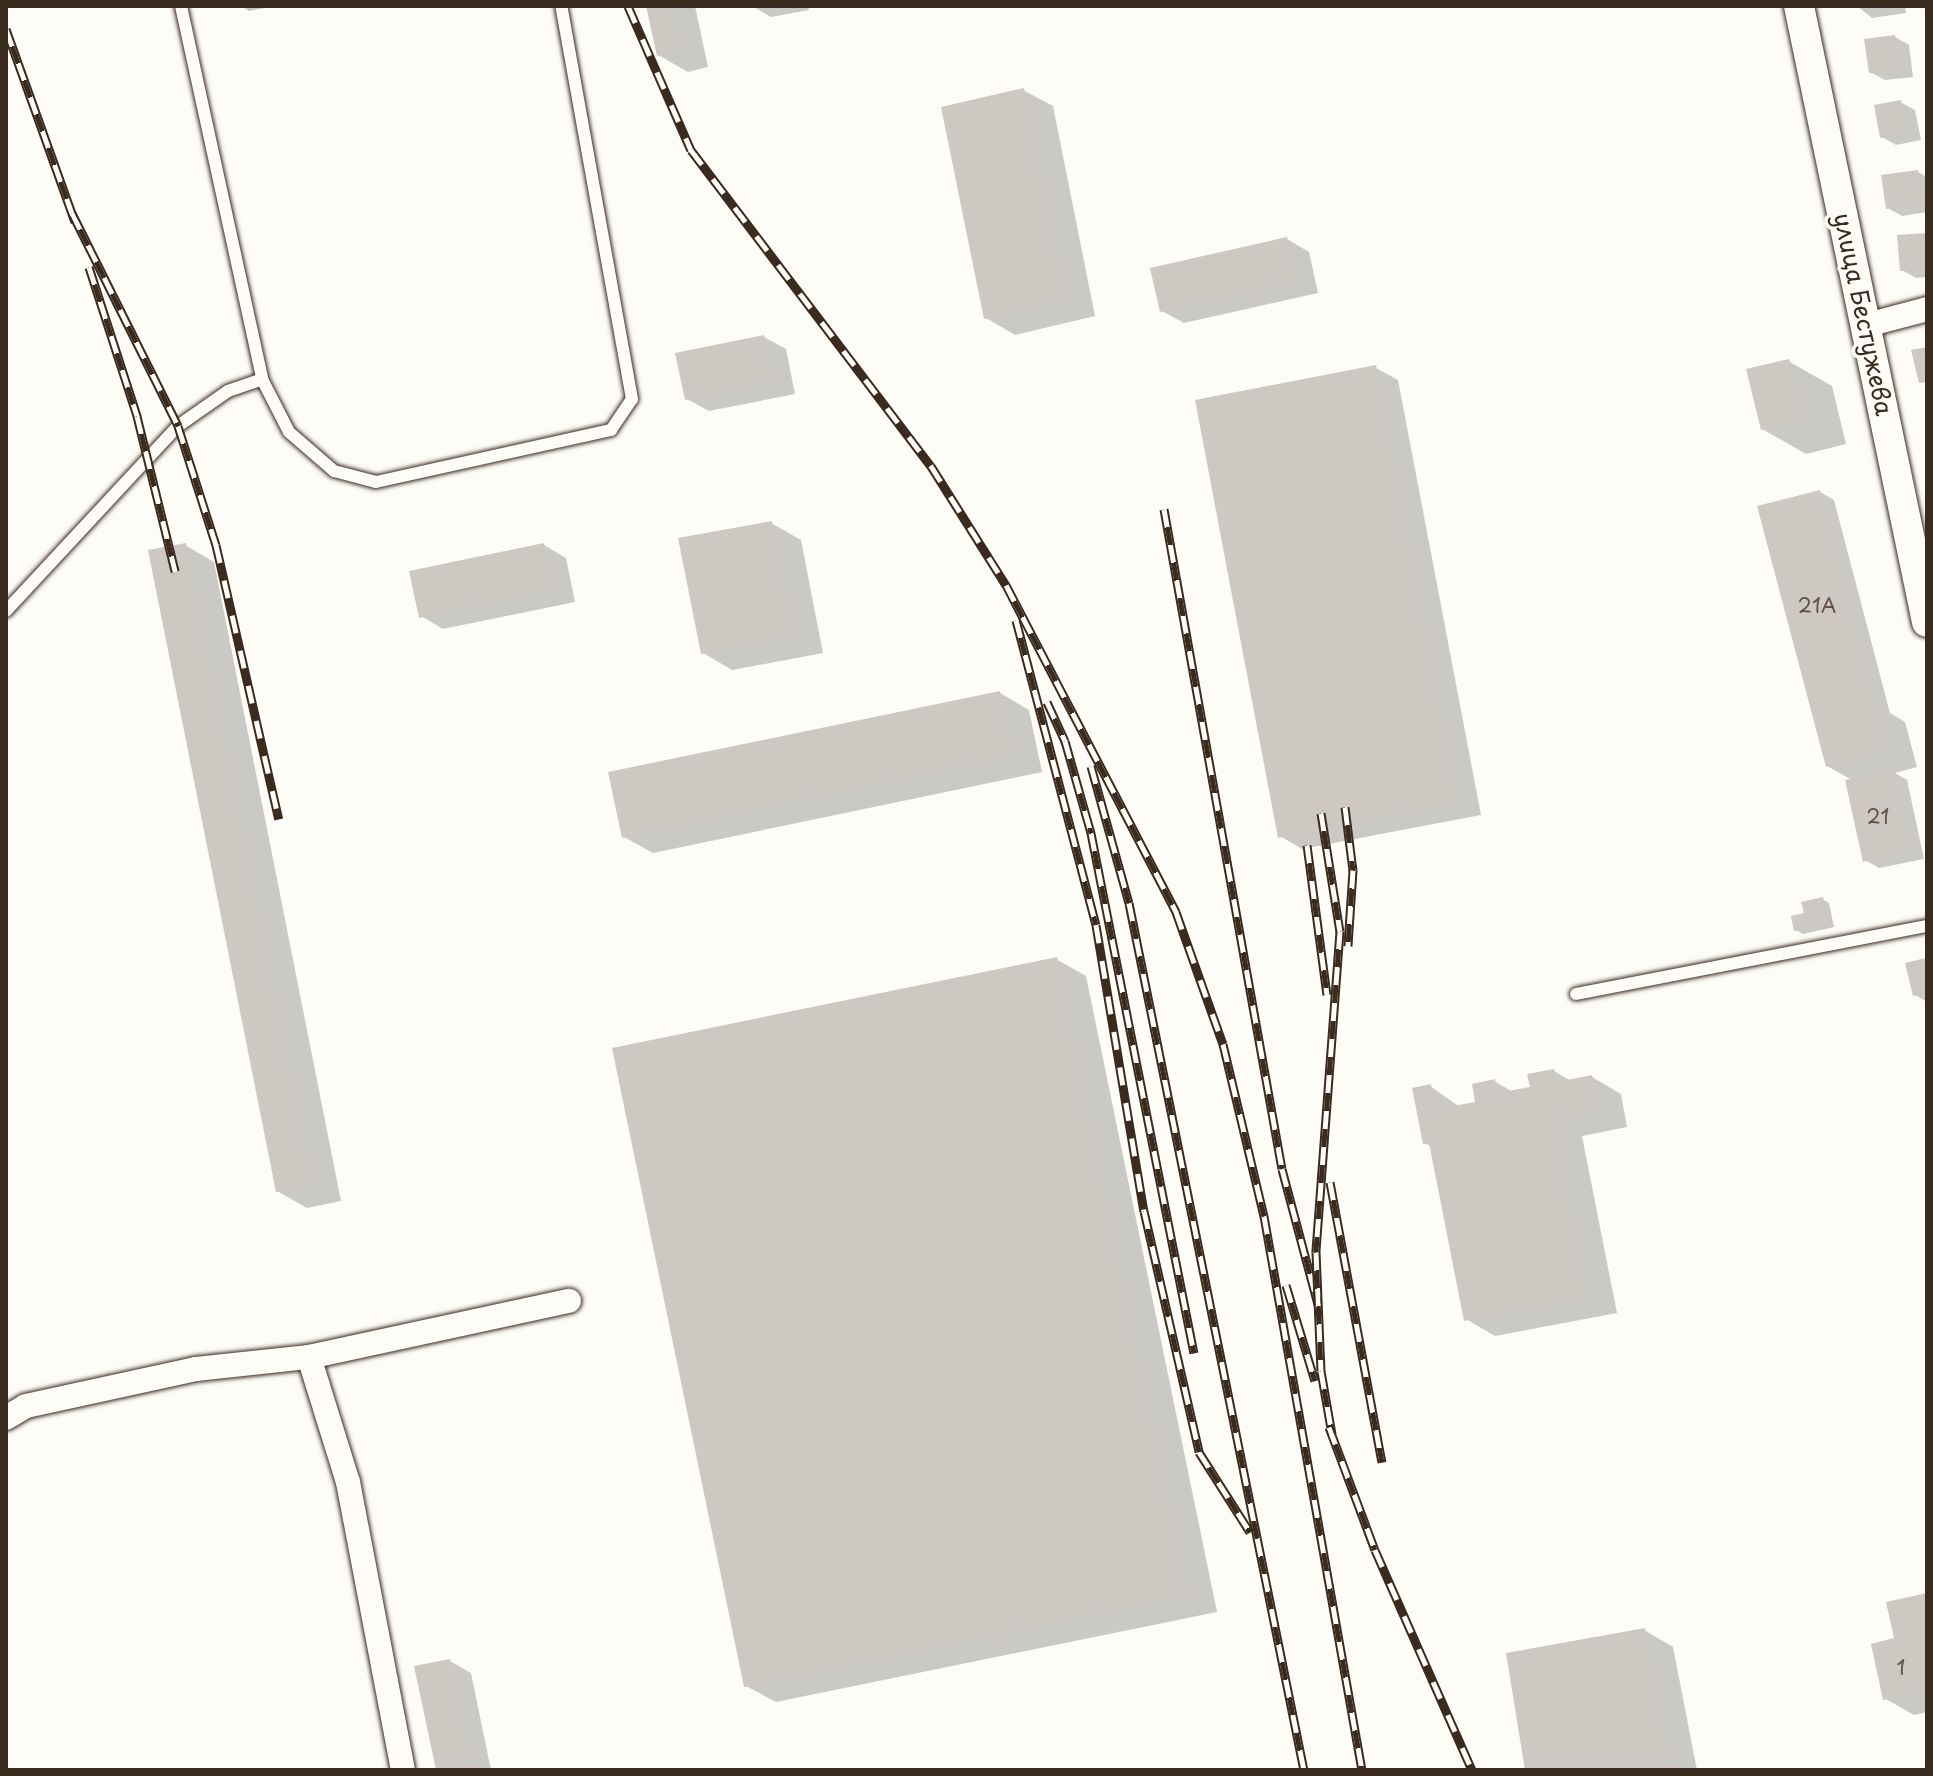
<!DOCTYPE html>
<html>
<head>
<meta charset="utf-8">
<style>
	body { margin:0 }
	#map { position:relative; width:1933px; height:1776px; overflow:hidden; background:#fdfcf7; font-family:"Playpen Sans",sans-serif }
	div>[style] { position:absolute }
	.shadow>* { inset:0; background:#0003 }
	.building>* { inset:0; background:#cdc8c2 }
	.roads { filter:drop-shadow(0 0 2px #3b2a1e) drop-shadow(0 0 2px #3b2a1e) }
	.service>* { height:12px; margin:-6px; padding:0 6px; transform-origin:6px; border-radius:6px; background:#fdfcf7 }
	.minor>* { height:24px; margin:-12px; padding:0 12px; transform-origin:12px; border-radius:12px; background:#fdfcf7 }
	.tertiary>* { height:30px; margin:-15px; padding:0 15px; transform-origin:15px; border-radius:15px; background:#fdfcf7 }
	.rail>* { height:9px; margin-top:-4.5px; transform-origin:0; background:repeating-linear-gradient(90deg,#fdfcf7 0 18px,#3b2a1e 0 36px); box-sizing:border-box; border-block:2px solid #3b2a1e }
	span { translate:-50% -50%; white-space:nowrap; text-align:center; line-height:1.15; -webkit-text-stroke:7px #fdfcf7; paint-order:stroke }
	.number-label { font-size:20px; color:#605247 }
	.number-label span { -webkit-text-stroke-width:0 }
	.street-label { font-size:24px; color:#3b2a1e }
	.frame { position:absolute; inset:0; border:8px solid #3b2a1e; pointer-events:none }
</style>
</head>
<body>
<div id="map">
	<div class="shadow">
		<i style="clip-path:polygon(241px 6px,277px 6px,249px 11px)"></i>
		<i style="clip-path:polygon(648px 6px,695px 6px,708px 67px,688px 72px,658px 55px)"></i>
		<i style="clip-path:polygon(752px 6px,808px 6px,809px 10px,771px 17px)"></i>
		<i style="clip-path:polygon(1857px 6px,1905px 6px,1906px 13px,1872px 18px)"></i>
		<i style="clip-path:polygon(1895px 37px,1909px 45px,1913px 77px,1885px 80px,1870px 72px)"></i>
		<i style="clip-path:polygon(1023px 90px,1053px 106px,1095px 316px,1015px 335px,986px 318px)"></i>
		<i style="clip-path:polygon(1900px 102px,1915px 110px,1921px 140px,1896px 145px,1882px 137px)"></i>
		<i style="clip-path:polygon(1918px 172px,1927px 177px,1927px 212px,1902px 216px,1888px 208px)"></i>
		<i style="clip-path:polygon(1927px 235px,1927px 277px,1916px 278px,1902px 270px)"></i>
		<i style="clip-path:polygon(1287px 239px,1309px 252px,1318px 293px,1184px 323px,1162px 311px)"></i>
		<i style="clip-path:polygon(764px 337px,786px 349px,795px 394px,709px 411px,687px 399px)"></i>
		<i style="clip-path:polygon(1788px 361px,1832px 386px,1846px 444px,1806px 454px,1762px 429px)"></i>
		<i style="clip-path:polygon(1376px 368px,1398px 380px,1481px 815px,1302px 849px,1280px 836px)"></i>
		<i style="clip-path:polygon(1820px 492px,1834px 500px,1890px 713px,1905px 722px,1917px 767px,1895px 773px,1907px 780px,1924px 859px,1879px 868px,1865px 860px,1852px 780px,1827px 766px)"></i>
		<i style="clip-path:polygon(771px 523px,801px 540px,823px 653px,732px 670px,703px 653px)"></i>
		<i style="clip-path:polygon(185px 545px,214px 562px,341px 1201px,307px 1208px,277px 1191px)"></i>
		<i style="clip-path:polygon(544px 545px,566px 558px,575px 602px,443px 629px,421px 616px)"></i>
		<i style="clip-path:polygon(1000px 693px,1029px 710px,1042px 772px,653px 853px,624px 837px)"></i>
		<i style="clip-path:polygon(1822px 899px,1829px 903px,1834px 927px,1803px 934px,1796px 930px)"></i>
		<i style="clip-path:polygon(1056px 959px,1086px 976px,1217px 1612px,776px 1702px,746px 1686px)"></i>
		<i style="clip-path:polygon(1925px 960px,1927px 961px,1927px 1002px,1915px 995px)"></i>
		<i style="clip-path:polygon(1554px 1071px,1571px 1081px,1592px 1077px,1621px 1094px,1627px 1127px,1582px 1136px,1617px 1313px,1495px 1336px,1466px 1319px,1432px 1147px,1425px 1143px,1430px 1086px,1460px 1107px,1477px 1103px,1494px 1081px,1513px 1092px,1532px 1088px)"></i>
		<i style="clip-path:polygon(1927px 1595px,1927px 1712px,1914px 1715px,1884px 1698px,1896px 1640px)"></i>
		<i style="clip-path:polygon(1644px 1630px,1673px 1647px,1697px 1770px,1527px 1770px)"></i>
		<i style="clip-path:polygon(450px 1661px,471px 1673px,491px 1770px,438px 1770px,416px 1668px)"></i>
	</div>
	<div class="building">
		<i style="clip-path:polygon(646px 6px,670px 6px,680px 51px,657px 56px)"></i>
		<i style="clip-path:polygon(1895px 35px,1900px 69px,1869px 73px,1864px 39px)"></i>
		<i style="clip-path:polygon(1024px 88px,1067px 300px,984px 319px,941px 107px)"></i>
		<i style="clip-path:polygon(1901px 100px,1907px 133px,1880px 138px,1874px 105px)"></i>
		<i style="clip-path:polygon(1918px 170px,1923px 203px,1886px 209px,1881px 175px)"></i>
		<i style="clip-path:polygon(1927px 233px,1927px 269px,1900px 271px,1897px 235px)"></i>
		<i style="clip-path:polygon(1287px 237px,1297px 281px,1160px 312px,1150px 268px)"></i>
		<i style="clip-path:polygon(764px 335px,774px 382px,685px 400px,675px 353px)"></i>
		<i style="clip-path:polygon(1927px 347px,1927px 382px,1919px 383px,1911px 350px)"></i>
		<i style="clip-path:polygon(1789px 359px,1803px 420px,1761px 430px,1746px 369px)"></i>
		<i style="clip-path:polygon(1376px 365px,1460px 803px,1278px 838px,1195px 400px)"></i>
		<i style="clip-path:polygon(1820px 490px,1889px 751px,1826px 767px,1757px 506px)"></i>
		<i style="clip-path:polygon(772px 521px,794px 637px,701px 654px,678px 538px)"></i>
		<i style="clip-path:polygon(186px 543px,313px 1185px,276px 1192px,148px 550px)"></i>
		<i style="clip-path:polygon(544px 543px,554px 590px,419px 618px,409px 571px)"></i>
		<i style="clip-path:polygon(1000px 691px,1014px 756px,622px 838px,608px 772px)"></i>
		<i style="clip-path:polygon(1893px 770px,1911px 851px,1863px 862px,1845px 780px)"></i>
		<i style="clip-path:polygon(1823px 897px,1829px 924px,1794px 931px,1791px 916px,1804px 913px,1801px 902px)"></i>
		<i style="clip-path:polygon(1057px 957px,1189px 1596px,744px 1687px,612px 1048px)"></i>
		<i style="clip-path:polygon(1926px 958px,1927px 993px,1913px 996px,1905px 963px)"></i>
		<i style="clip-path:polygon(1554px 1069px,1557px 1082px,1592px 1075px,1599px 1111px,1553px 1120px,1588px 1297px,1464px 1321px,1429px 1143px,1423px 1144px,1412px 1088px,1431px 1084px,1436px 1109px,1475px 1102px,1472px 1084px,1495px 1079px,1497px 1093px,1530px 1087px,1527px 1074px)"></i>
		<i style="clip-path:polygon(1927px 1593px,1927px 1690px,1883px 1700px,1871px 1644px,1894px 1638px,1886px 1602px)"></i>
		<i style="clip-path:polygon(1645px 1628px,1672px 1770px,1525px 1770px,1506px 1653px)"></i>
		<i style="clip-path:polygon(450px 1659px,472px 1768px,436px 1770px,414px 1666px)"></i>
	</div>
	<div class="roads">
		<div class="service">
			<i style="left:181px;top:6px;width:382px;rotate:77.7deg"></i>
			<i style="left:262px;top:379px;width:59px;rotate:63deg"></i>
			<i style="left:289px;top:432px;width:60px;rotate:40.9deg"></i>
			<i style="left:334px;top:471px;width:43px;rotate:14.7deg"></i>
			<i style="left:376px;top:482px;width:241px;rotate:-12.5deg"></i>
			<i style="left:611px;top:430px;width:37px;rotate:-56deg"></i>
			<i style="left:632px;top:399px;width:399px;rotate:-100.2deg"></i>
			<i style="left:6px;top:611px;width:253px;rotate:-47.1deg"></i>
			<i style="left:178px;top:426px;width:61px;rotate:-35deg"></i>
			<i style="left:228px;top:391px;width:36px;rotate:-19deg"></i>
			<i style="left:1576px;top:994px;width:358px;rotate:-11deg"></i>
		</div>
		<div class="minor">
			<i style="left:1867px;top:325px;width:62px;rotate:-14.9deg"></i>
			<i style="left:309px;top:1357px;width:131px;rotate:72.7deg"></i>
			<i style="left:348px;top:1482px;width:293px;rotate:79.2deg"></i>
			<i style="left:6px;top:1418px;width:23px;rotate:-31deg"></i>
			<i style="left:26px;top:1406px;width:174px;rotate:-12.3deg"></i>
			<i style="left:196px;top:1369px;width:114px;rotate:-6.1deg"></i>
			<i style="left:309px;top:1357px;width:266px;rotate:-12.2deg"></i>
		</div>
		<div class="tertiary">
			<i style="left:1799px;top:6px;width:629px;rotate:78.26deg"></i>
		</div>
	</div>
	<div class="rail">
		<i style="left:628px;top:6px;width:157px;rotate:66.4deg"></i>
		<i style="left:691px;top:150px;width:397px;rotate:52.8deg"></i>
		<i style="left:931px;top:466px;width:141px;rotate:57.8deg"></i>
		<i style="left:1006px;top:585px;width:369px;rotate:62.5deg"></i>
		<i style="left:1176px;top:912px;width:140px;rotate:70.4deg"></i>
		<i style="left:1223px;top:1044px;width:177px;rotate:76.6deg"></i>
		<i style="left:1264px;top:1216px;width:563px;rotate:79.97deg"></i>
		<i style="left:6px;top:29px;width:205px;rotate:70.3deg"></i>
		<i style="left:72px;top:213px;width:238px;rotate:63.5deg"></i>
		<i style="left:178px;top:426px;width:125px;rotate:72.3deg"></i>
		<i style="left:216px;top:545px;width:281px;rotate:77.1deg"></i>
		<i style="left:89px;top:267px;width:157px;rotate:72.1deg"></i>
		<i style="left:137px;top:416px;width:160px;rotate:76.2deg"></i>
		<i style="left:1164px;top:509px;width:670px;rotate:79.86deg"></i>
		<i style="left:1282px;top:1169px;width:140px;rotate:75.1deg"></i>
		<i style="left:1016px;top:620px;width:315px;rotate:75.3deg"></i>
		<i style="left:1096px;top:925px;width:290px;rotate:80.5deg"></i>
		<i style="left:1144px;top:1211px;width:247px;rotate:77.1deg"></i>
		<i style="left:1199px;top:1452px;width:95px;rotate:57.5deg"></i>
		<i style="left:1047px;top:702px;width:43px;rotate:65.2deg"></i>
		<i style="left:1065px;top:741px;width:96px;rotate:74.2deg"></i>
		<i style="left:1091px;top:833px;width:530px;rotate:78.8deg"></i>
		<i style="left:1091px;top:766px;width:142px;rotate:74.5deg"></i>
		<i style="left:1129px;top:903px;width:884px;rotate:78.59deg"></i>
		<i style="left:1345px;top:807px;width:64px;rotate:82.8deg"></i>
		<i style="left:1353px;top:870px;width:76px;rotate:93.8deg"></i>
		<i style="left:1321px;top:813px;width:120px;rotate:80.9deg"></i>
		<i style="left:1340px;top:931px;width:322px;rotate:94.3deg"></i>
		<i style="left:1316px;top:1252px;width:119px;rotate:87.6deg"></i>
		<i style="left:1321px;top:1371px;width:64px;rotate:80.1deg"></i>
		<i style="left:1307px;top:845px;width:151px;rotate:82.4deg"></i>
		<i style="left:1330px;top:1182px;width:285px;rotate:79.5deg"></i>
		<i style="left:1286px;top:1285px;width:100px;rotate:73.2deg"></i>
		<i style="left:1329px;top:1427px;width:131px;rotate:69.5deg"></i>
		<i style="left:1375px;top:1550px;width:240px;rotate:66.2deg"></i>
	</div>
	<div class="number-label">
		<span style="left:1817px;top:605px">21А</span>
		<span style="left:1878px;top:816px">21</span>
		<span style="left:1901px;top:1667px">1</span>
	</div>
	<div class="street-label">
		<span style="left:1864px;top:314px;rotate:78deg">улица Бестужева</span>
	</div>
	<div class="frame"></div>
</div>
</body>
</html>
